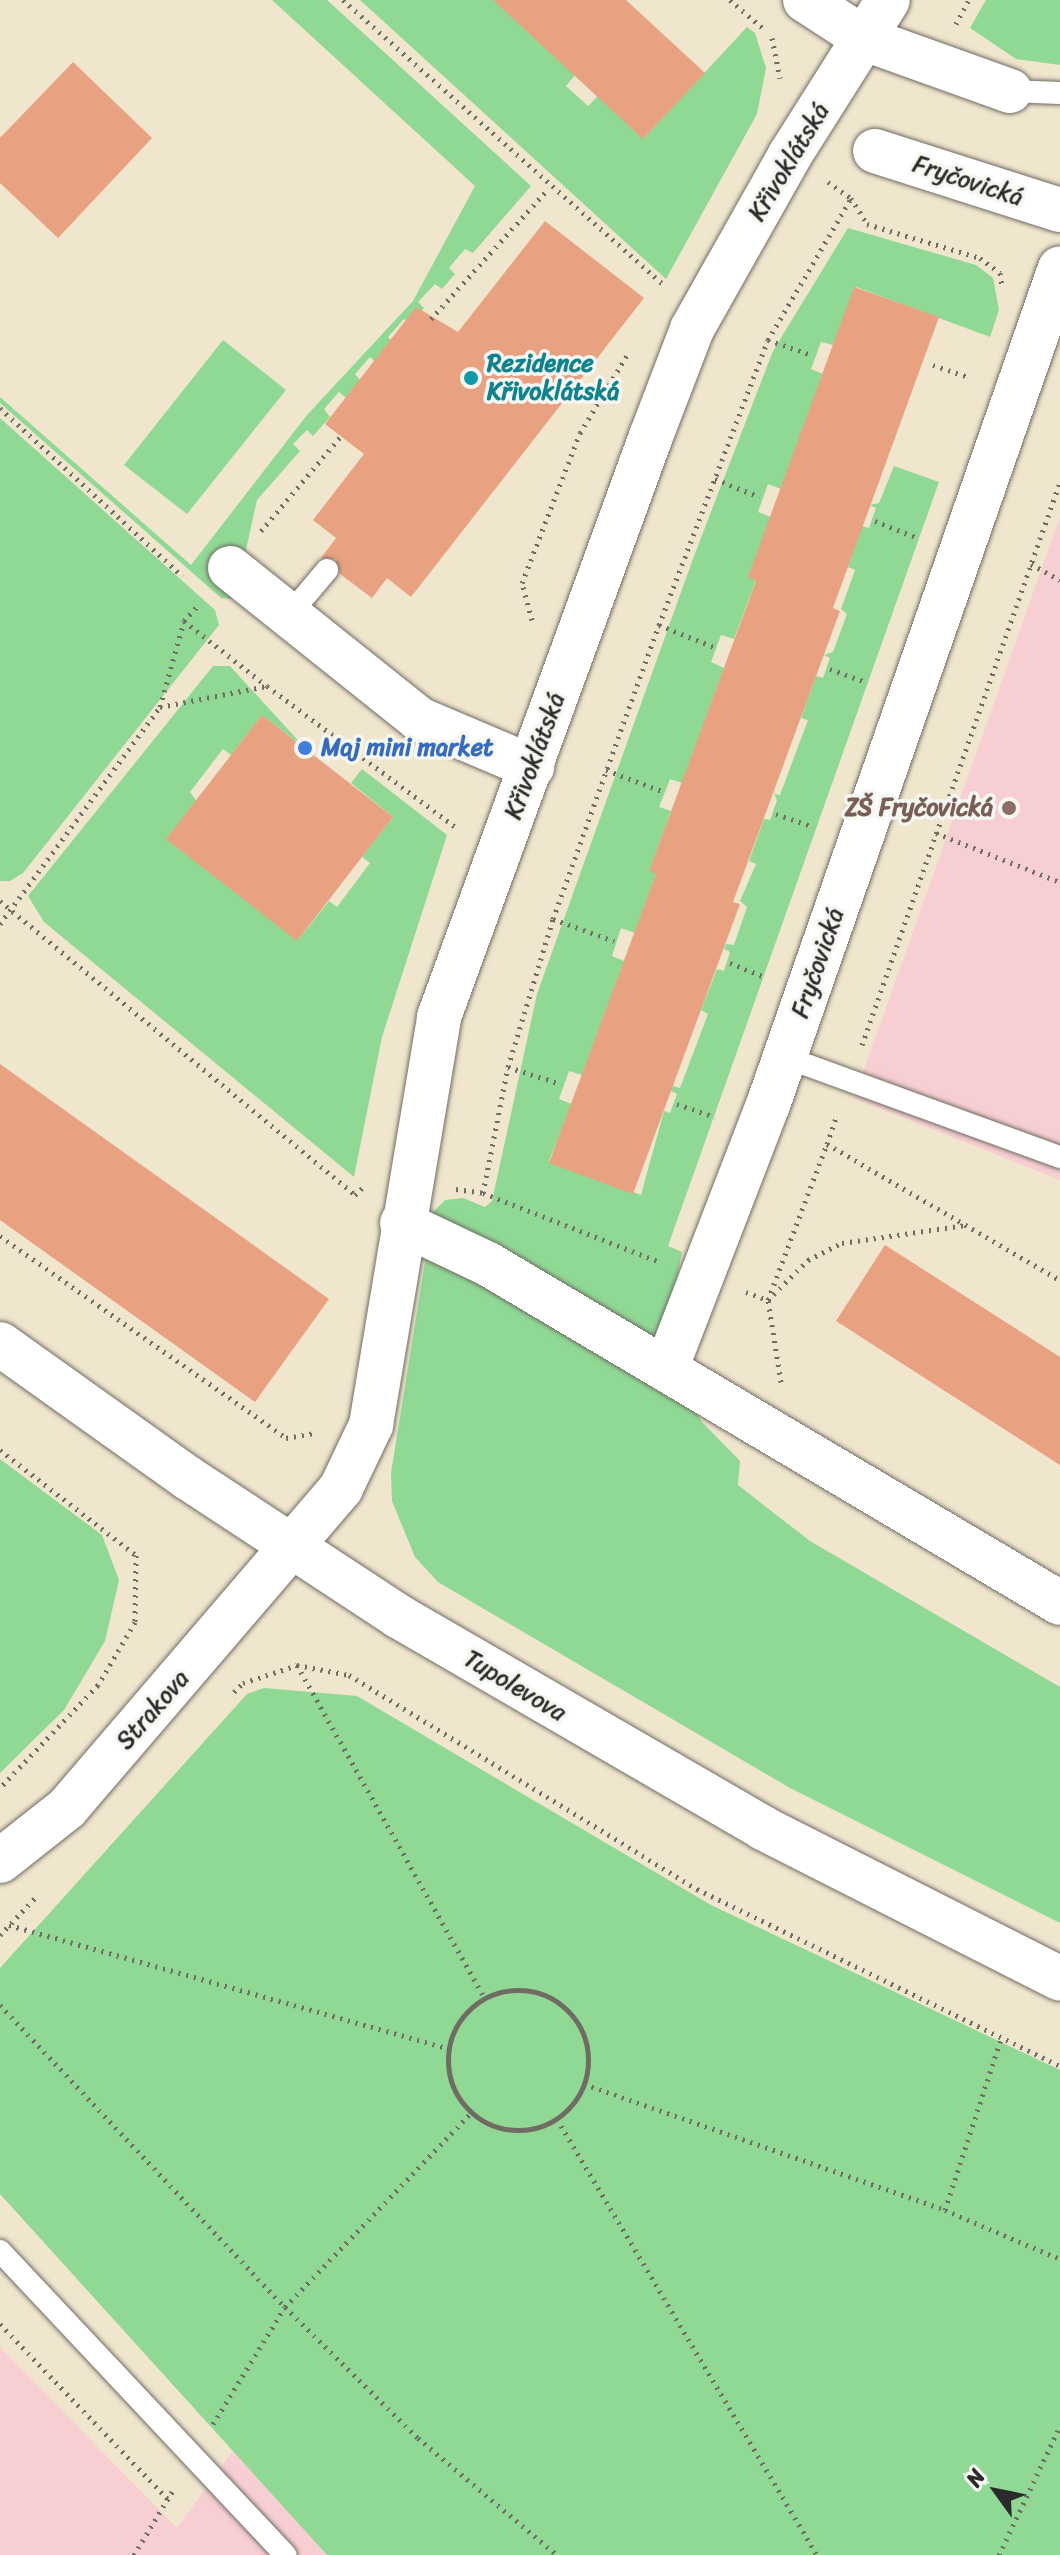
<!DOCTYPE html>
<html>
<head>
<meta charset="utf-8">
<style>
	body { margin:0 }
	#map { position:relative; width:1060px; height:2555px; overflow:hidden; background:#f0e5cd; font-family:Sriracha,sans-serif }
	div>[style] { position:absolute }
	.built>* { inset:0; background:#f7cfd2 }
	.green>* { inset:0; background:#90d995 }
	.building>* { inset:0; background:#e8a281 }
	.path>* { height:5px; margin-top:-2.5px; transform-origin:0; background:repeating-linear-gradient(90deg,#706c64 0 2px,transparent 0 8px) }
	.path>.ring { margin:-2.5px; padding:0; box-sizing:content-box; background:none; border:5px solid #706c64; border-radius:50% }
	.roads { filter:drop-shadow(0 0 2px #706c64) drop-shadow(0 0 2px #706c64) }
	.service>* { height:22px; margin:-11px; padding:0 11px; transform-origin:11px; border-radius:11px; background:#fff }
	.minor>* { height:44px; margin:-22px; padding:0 22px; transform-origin:22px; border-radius:22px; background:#fff }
	.secondary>* { height:44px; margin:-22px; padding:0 22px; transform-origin:22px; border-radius:22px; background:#fff }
	.dots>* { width:22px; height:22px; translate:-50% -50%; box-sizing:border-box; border:4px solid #f6f6f2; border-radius:50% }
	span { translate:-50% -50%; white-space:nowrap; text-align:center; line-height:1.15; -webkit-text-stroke:7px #f6f6f2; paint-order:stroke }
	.street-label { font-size:24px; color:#2b2b2b }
	.culture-label { font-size:24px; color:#0d838f; font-weight:700 }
	.left { translate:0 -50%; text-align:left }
	.shop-label { font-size:24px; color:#366cbe; font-weight:700 }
	.education-label { font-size:24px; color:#785e54; font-weight:700 }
	.right { translate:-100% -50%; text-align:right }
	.north { position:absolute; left:956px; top:2451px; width:80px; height:80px; -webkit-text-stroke:6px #f6f6f2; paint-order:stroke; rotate:303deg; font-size:22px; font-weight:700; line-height:32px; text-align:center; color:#2b2b2b }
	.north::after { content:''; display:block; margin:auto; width:28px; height:36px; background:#2b2b2b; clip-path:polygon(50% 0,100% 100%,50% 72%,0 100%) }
</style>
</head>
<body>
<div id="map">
	<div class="built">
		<i style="clip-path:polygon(1060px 517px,1060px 1180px,854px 1098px)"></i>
		<i style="clip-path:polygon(0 2347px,177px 2528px,235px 2448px,327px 2555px,0 2555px)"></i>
	</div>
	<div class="green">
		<i style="clip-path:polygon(272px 0,327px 0,531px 186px,473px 253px,465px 249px,449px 268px,455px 274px,442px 289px,435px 284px,418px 302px,424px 308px,411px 324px,404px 319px,388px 337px,394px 343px,377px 363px,370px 357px,355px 374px,361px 381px,346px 398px,339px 392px,324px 409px,330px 417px,313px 436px,307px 430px,293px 444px,300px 451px,257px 500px,235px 599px,221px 598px,0 403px,0 397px,191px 565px,307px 415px,413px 301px,475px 186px)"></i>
		<i style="clip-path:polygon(360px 0,494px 0,575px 75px,566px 86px,588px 106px,598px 96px,644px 138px,747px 27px,755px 33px,766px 68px,757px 114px,666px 279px)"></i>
		<i style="clip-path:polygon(986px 0,1060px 0,1060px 65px,1016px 59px,970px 28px)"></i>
		<i style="clip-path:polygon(848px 228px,976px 265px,993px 278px,999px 310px,990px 337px,856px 287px,833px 345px,821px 342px,811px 369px,823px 374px,781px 489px,768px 484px,758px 512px,771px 517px,749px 575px,756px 580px,734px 639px,721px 635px,711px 662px,724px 668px,682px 783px,670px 779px,659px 807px,671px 811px,650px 869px,656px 874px,635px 933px,621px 928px,612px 956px,624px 961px,582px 1075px,569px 1071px,559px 1099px,572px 1104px,549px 1161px,641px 1195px,664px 1111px,670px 1113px,677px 1094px,671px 1091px,673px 1086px,680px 1088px,708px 1014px,701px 1010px,717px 969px,724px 971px,730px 952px,724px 949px,726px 944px,734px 945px,747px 907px,740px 901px,756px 864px,749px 861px,764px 819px,770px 820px,777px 800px,774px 794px,780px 795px,808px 720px,801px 718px,816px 676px,823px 678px,830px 658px,824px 655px,833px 652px,847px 614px,841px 609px,855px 570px,848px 567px,862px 526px,869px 528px,876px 508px,870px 505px,879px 503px,894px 466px,939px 482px,668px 1246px,682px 1252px,675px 1287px,682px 1388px,702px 1422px,740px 1461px,738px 1485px,810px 1541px,1060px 1687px,1060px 1923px,790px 1788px,438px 1582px,415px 1557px,392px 1501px,391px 1473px,433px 1212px,445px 1200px,463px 1198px,485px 1207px,492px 1201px,537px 994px,694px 556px,773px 351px)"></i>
		<i style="clip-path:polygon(223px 340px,286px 390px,187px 514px,124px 465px)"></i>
		<i style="clip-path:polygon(0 418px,215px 610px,219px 625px,23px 873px,10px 881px,0 881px)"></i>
		<i style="clip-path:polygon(213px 666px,230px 666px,305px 748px,262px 715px,231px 755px,223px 749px,190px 792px,298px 940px,329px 901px,337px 907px,370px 863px,362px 857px,393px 817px,351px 783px,362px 769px,447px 835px,382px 1037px,354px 1177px,44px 922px,28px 896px)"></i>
		<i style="clip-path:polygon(0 1459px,102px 1535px,119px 1580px,105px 1641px,64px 1710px,0 1773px)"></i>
		<i style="clip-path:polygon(264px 1688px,357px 1696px,711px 1905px,1060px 2070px,1060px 2555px,327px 2555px,0 2194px,0 1968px,247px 1694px)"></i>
	</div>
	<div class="building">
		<i style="clip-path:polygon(493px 0,626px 0,705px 73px,643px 139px)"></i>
		<i style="clip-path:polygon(73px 62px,152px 138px,58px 238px,0 183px,0 138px)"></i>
		<i style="clip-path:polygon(545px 221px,644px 298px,411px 597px,387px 578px,372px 598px,340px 574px,335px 559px,321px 558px,336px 538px,313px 520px,364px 454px,325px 424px,416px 307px,458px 332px)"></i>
		<i style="clip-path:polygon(854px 287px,939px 317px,833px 608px,840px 611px,733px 902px,740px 904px,633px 1194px,549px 1163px,656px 874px,649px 871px,756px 581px,748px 577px)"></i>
		<i style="clip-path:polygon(262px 715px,393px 817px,297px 941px,166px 839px)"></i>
		<i style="clip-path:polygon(0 1064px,329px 1299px,255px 1402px,0 1220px)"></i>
		<i style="clip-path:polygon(885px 1245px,1060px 1357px,1060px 1465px,836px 1321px)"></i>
	</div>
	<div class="path">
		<i style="left:343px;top:0;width:429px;rotate:41.6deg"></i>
		<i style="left:730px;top:0;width:46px;rotate:40.6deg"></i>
		<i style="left:956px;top:24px;width:27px;rotate:-62deg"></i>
		<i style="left:772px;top:38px;width:41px;rotate:78.7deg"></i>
		<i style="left:828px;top:182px;width:28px;rotate:35deg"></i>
		<i style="left:851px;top:198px;width:31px;rotate:58deg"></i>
		<i style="left:867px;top:224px;width:118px;rotate:16.7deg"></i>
		<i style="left:980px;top:258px;width:25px;rotate:37deg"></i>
		<i style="left:1000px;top:273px;width:12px;rotate:81deg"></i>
		<i style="left:431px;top:319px;width:176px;rotate:-48deg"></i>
		<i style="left:768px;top:340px;width:46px;rotate:18.8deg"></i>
		<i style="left:933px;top:365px;width:39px;rotate:19deg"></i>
		<i style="left:0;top:408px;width:248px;rotate:42.7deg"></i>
		<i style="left:715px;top:479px;width:48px;rotate:21.8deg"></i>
		<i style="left:875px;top:521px;width:46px;rotate:21.6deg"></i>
		<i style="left:261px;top:531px;width:124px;rotate:-49.9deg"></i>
		<i style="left:1031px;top:564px;width:33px;rotate:29deg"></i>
		<i style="left:532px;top:620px;width:38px;rotate:-105deg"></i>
		<i style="left:522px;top:583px;width:161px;rotate:-68.9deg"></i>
		<i style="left:580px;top:433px;width:95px;rotate:-58.8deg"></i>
		<i style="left:184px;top:621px;width:105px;rotate:38.1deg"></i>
		<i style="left:659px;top:625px;width:59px;rotate:21.8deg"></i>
		<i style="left:830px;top:669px;width:37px;rotate:20deg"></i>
		<i style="left:160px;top:707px;width:109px;rotate:-11.1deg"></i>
		<i style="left:267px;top:686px;width:237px;rotate:36.8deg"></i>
		<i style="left:606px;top:770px;width:60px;rotate:20.6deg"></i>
		<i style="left:776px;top:814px;width:40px;rotate:18.9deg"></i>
		<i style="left:936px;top:833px;width:133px;rotate:21.6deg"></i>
		<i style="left:0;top:901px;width:461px;rotate:39.6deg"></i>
		<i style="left:355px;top:1195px;width:10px;rotate:-45deg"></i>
		<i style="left:553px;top:919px;width:65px;rotate:19.8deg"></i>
		<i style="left:0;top:924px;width:270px;rotate:-53.6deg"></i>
		<i style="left:160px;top:707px;width:89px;rotate:-74.4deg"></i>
		<i style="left:184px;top:621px;width:24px;rotate:-48deg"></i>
		<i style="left:730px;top:963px;width:37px;rotate:22deg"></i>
		<i style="left:862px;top:1045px;width:597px;rotate:-70.62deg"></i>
		<i style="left:508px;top:1067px;width:56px;rotate:17.8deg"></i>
		<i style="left:677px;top:1104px;width:40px;rotate:18.9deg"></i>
		<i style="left:827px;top:1144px;width:31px;rotate:-71deg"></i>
		<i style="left:456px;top:1189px;width:27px;rotate:8deg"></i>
		<i style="left:483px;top:1193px;width:128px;rotate:-78.8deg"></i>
		<i style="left:508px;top:1067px;width:155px;rotate:-73.1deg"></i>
		<i style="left:553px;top:919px;width:313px;rotate:-70.2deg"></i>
		<i style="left:659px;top:625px;width:305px;rotate:-69.1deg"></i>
		<i style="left:768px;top:340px;width:166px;rotate:-59.6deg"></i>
		<i style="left:483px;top:1193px;width:187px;rotate:21.3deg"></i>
		<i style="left:0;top:1236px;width:350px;rotate:35.2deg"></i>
		<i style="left:286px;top:1438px;width:28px;rotate:-10deg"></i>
		<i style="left:746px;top:1292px;width:23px;rotate:20deg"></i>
		<i style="left:768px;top:1300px;width:167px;rotate:-69.3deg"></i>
		<i style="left:827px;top:1144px;width:270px;rotate:30.3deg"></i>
		<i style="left:781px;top:1382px;width:83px;rotate:-99deg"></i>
		<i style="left:768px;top:1300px;width:57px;rotate:-45deg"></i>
		<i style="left:808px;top:1260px;width:38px;rotate:-27deg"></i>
		<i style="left:842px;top:1243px;width:125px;rotate:-8.3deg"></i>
		<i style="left:0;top:1450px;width:172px;rotate:37.7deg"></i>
		<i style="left:136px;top:1555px;width:67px;rotate:90.9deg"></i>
		<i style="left:135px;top:1622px;width:73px;rotate:120.4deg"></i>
		<i style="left:98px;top:1685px;width:142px;rotate:133.6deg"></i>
		<i style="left:297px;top:1665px;width:379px;rotate:60.6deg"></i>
		<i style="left:234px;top:1692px;width:13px;rotate:-45deg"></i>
		<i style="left:243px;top:1683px;width:57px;rotate:-18.4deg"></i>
		<i style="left:297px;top:1665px;width:53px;rotate:10.9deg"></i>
		<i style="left:349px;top:1675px;width:409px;rotate:31.6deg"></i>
		<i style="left:697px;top:1889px;width:404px;rotate:26deg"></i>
		<i style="left:9px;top:1925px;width:456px;rotate:15.7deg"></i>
		<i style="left:0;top:1935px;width:51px;rotate:-46.6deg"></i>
		<i class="ring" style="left:448px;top:1990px;width:135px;height:135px"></i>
		<i style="left:0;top:2005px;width:415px;rotate:46.7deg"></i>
		<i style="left:285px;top:2307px;width:187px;rotate:44.6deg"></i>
		<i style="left:418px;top:2438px;width:182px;rotate:40.1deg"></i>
		<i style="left:584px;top:2084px;width:382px;rotate:19.2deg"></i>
		<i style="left:945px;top:2210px;width:125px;rotate:23.1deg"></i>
		<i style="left:557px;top:2119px;width:508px;rotate:59.19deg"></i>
		<i style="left:945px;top:2210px;width:180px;rotate:-71.9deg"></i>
		<i style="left:0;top:2324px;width:243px;rotate:46.2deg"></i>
		<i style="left:213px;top:2424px;width:137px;rotate:-58.4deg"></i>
		<i style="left:285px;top:2307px;width:269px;rotate:-46.2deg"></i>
		<i style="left:134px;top:2555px;width:79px;rotate:-58.9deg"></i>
		<i style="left:999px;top:2555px;width:143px;rotate:-64.7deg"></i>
	</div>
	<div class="roads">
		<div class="service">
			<i style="left:1010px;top:91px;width:50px;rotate:2.3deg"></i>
			<i style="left:289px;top:615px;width:59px;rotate:-49.8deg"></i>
			<i style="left:785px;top:1057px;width:293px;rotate:20deg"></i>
			<i style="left:0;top:2251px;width:417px;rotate:46.8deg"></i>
		</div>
		<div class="minor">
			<i style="left:805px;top:0;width:72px;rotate:33deg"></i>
			<i style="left:865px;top:39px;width:154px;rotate:19.7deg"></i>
			<i style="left:875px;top:151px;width:194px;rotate:17.7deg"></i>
			<i style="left:230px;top:568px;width:242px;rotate:38.6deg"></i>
			<i style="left:419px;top:719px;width:123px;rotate:23deg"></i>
			<i style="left:402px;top:1223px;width:95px;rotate:25.5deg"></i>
			<i style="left:488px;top:1264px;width:665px;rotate:30.65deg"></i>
			<i style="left:666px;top:1369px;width:283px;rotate:-68.9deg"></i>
			<i style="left:768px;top:1105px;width:886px;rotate:-70.77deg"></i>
			<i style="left:0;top:1861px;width:85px;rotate:-38.3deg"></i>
			<i style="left:67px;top:1808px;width:421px;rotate:-49.4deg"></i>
			<i style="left:341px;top:1488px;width:70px;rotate:-64.5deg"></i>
			<i style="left:371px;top:1425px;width:414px;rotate:-80.5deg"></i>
			<i style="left:439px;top:1017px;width:618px;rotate:-69.95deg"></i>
			<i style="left:651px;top:436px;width:115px;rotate:-69deg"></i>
			<i style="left:692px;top:329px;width:200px;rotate:-60.6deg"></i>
			<i style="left:790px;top:155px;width:183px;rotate:-57.7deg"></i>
		</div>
		<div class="secondary">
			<i style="left:0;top:1344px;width:231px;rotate:35.5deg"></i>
			<i style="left:188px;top:1478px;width:251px;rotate:33.3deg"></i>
			<i style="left:398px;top:1616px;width:422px;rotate:30.1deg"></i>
			<i style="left:763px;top:1828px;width:333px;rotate:26.9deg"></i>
		</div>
	</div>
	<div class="dots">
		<i style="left:471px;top:378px;background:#0f9aa8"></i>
		<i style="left:305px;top:748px;background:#3f7fe0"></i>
		<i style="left:1009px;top:808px;background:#8d6e63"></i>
	</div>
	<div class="street-label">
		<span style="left:789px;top:162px;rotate:-59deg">Křivoklátská</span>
		<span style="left:968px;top:181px;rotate:18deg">Fryčovická</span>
		<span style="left:535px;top:756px;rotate:-70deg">Křivoklátská</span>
		<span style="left:818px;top:963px;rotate:-71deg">Fryčovická</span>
		<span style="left:515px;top:1686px;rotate:31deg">Tupolevova</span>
		<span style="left:153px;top:1710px;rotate:-49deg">Strakova</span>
	</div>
	<div class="culture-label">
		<span class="left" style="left:487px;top:378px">Rezidence<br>Křivoklátská</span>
	</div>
	<div class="shop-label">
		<span class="left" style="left:321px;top:748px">Maj mini market</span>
	</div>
	<div class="education-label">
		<span class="right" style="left:993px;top:808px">ZŠ Fryčovická</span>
	</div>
	<div class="north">N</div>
</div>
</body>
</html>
